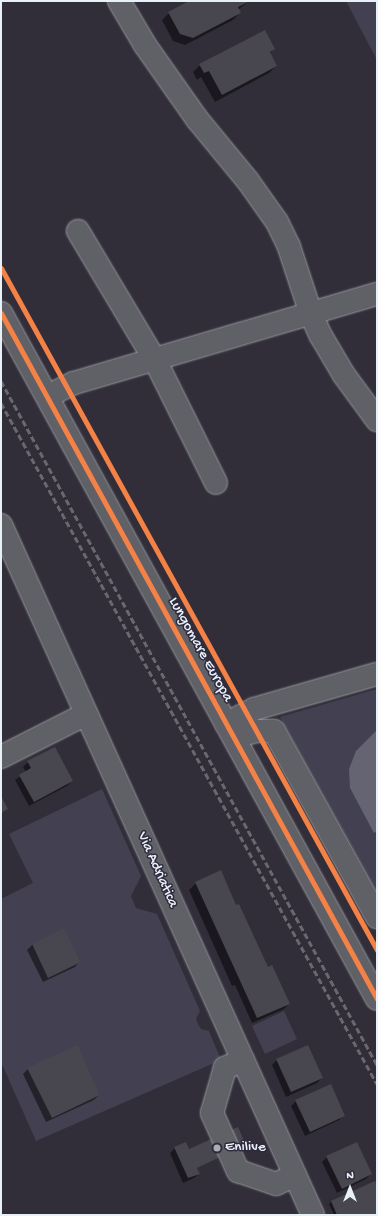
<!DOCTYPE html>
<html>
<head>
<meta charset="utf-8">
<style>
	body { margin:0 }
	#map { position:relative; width:378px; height:1216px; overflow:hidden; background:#312e39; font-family:"Gochi Hand",sans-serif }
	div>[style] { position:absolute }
	.green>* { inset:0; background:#434151 }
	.water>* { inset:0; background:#646472 }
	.shadow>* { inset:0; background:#0007 }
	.building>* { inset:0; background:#48464e }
	.roads { filter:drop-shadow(0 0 1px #98999f) drop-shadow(0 0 1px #98999f) }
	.minor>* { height:22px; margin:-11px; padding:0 11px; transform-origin:11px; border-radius:11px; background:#606067 }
	.major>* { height:22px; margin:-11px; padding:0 11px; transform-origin:11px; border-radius:11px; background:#606067 }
	.rail>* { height:3px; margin-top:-1.5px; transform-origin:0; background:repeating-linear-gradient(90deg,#68686f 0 6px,transparent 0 9px) }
	.cycleway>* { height:5px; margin:-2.5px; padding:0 2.5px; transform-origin:2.5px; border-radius:2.5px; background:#f48246 }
	.dots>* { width:11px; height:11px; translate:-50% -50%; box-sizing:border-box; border:2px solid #2f2a3d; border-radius:50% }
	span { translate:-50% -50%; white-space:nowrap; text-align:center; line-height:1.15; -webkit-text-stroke:3px #2f2a3d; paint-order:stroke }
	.street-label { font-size:15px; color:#e8f1f8 }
	.poi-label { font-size:15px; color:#e8f1f8 }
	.left { translate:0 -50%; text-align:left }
	.frame { position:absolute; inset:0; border:2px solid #e8f1f8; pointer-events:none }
	.north { position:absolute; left:330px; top:1168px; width:40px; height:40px; -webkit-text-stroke:3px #2f2a3d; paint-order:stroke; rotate:0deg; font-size:11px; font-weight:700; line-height:16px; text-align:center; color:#e8f1f8 }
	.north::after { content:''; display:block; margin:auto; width:14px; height:18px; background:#e8f1f8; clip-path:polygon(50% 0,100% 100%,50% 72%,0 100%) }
</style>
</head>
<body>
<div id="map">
	<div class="green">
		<i style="clip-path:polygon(346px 1px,377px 1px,377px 60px)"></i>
		<i style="clip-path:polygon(377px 689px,377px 891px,280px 717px)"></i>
		<i style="clip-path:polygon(evenodd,102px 789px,141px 876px,131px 896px,136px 908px,157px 914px,200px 1011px,196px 1019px,198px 1024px,201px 1029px,209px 1031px,221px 1060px,36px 1141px,1px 1062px,1px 899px,33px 883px,9px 834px,102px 789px,64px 929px,81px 962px,48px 977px,32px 945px,64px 929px,102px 789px,78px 1046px,100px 1095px,52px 1118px,27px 1069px,78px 1046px)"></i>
		<i style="clip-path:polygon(284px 1011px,297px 1039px,265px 1054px,252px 1026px)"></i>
	</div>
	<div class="water">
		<i style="clip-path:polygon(377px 730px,377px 831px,374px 833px,350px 788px,349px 769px,356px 751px)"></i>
	</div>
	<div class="shadow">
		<i style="clip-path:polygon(191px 1px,249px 1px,238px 10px,240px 13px,233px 20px,185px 45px,173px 41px,162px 20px,169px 13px)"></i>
		<i style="clip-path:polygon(274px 49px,269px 54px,276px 66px,269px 73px,215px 102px,201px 77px,197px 80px,193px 72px,200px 65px)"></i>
		<i style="clip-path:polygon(28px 762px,72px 781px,67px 786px,29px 806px,15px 780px,26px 772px,23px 767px)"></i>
		<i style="clip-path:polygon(196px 883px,236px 907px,267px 968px,289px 1004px,284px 1009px,252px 1023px,235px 985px,232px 986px,189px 890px)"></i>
		<i style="clip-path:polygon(64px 930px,79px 962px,75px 967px,43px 982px,27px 950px,32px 945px)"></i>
		<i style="clip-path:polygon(277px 1060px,322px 1078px,317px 1083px,286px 1097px,272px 1065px)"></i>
		<i style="clip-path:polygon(28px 1069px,99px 1095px,94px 1100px,46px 1122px,23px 1074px)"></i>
		<i style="clip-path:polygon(296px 1101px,344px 1115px,339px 1120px,305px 1136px,291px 1106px)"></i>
		<i style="clip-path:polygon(356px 1143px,371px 1174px,366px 1179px,337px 1193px,322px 1162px,327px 1157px)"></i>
		<i style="clip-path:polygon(245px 1145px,197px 1168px,199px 1174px,194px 1178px,183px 1183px,170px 1153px,175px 1148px,189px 1150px)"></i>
		<i style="clip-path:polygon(377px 1188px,377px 1215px,334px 1215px,329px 1204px,331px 1202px)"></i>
	</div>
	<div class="building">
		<i style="clip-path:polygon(189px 1px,250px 1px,238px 7px,241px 13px,193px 38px,180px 34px,168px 12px)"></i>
		<i style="clip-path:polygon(265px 30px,275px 49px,270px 52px,277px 66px,222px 95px,209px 71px,204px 73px,199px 64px)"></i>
		<i style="clip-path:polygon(55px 747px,73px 781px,34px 802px,19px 775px,31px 768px,27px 761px)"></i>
		<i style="clip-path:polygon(1px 796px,8px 809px,1px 813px)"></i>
		<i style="clip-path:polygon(221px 870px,236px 905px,239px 904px,268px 967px,272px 965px,290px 1004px,257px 1018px,195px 882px)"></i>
		<i style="clip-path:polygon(64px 928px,81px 962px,48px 978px,32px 944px)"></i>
		<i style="clip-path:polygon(78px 1045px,100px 1095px,52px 1118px,27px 1068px)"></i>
		<i style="clip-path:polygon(308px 1045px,323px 1078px,291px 1092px,276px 1059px)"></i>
		<i style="clip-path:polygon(331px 1084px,345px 1116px,310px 1132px,295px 1100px)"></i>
		<i style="clip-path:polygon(238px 1127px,246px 1145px,197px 1168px,200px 1174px,188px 1178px,174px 1147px,186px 1142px,189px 1149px)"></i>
		<i style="clip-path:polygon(357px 1142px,372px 1174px,342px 1189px,326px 1156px)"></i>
		<i style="clip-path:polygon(375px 1181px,377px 1186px,377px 1215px,337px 1215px,331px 1201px)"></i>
	</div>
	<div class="roads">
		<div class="minor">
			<i style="left:119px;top:1px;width:51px;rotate:59.4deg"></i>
			<i style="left:145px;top:45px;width:90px;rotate:54.9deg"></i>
			<i style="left:197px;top:119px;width:80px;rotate:50.6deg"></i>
			<i style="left:248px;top:181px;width:50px;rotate:54.7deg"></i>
			<i style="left:277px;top:222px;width:28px;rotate:64deg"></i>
			<i style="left:289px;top:247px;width:71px;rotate:71.8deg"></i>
			<i style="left:311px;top:314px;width:24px;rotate:66deg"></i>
			<i style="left:321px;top:336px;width:45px;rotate:59.5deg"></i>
			<i style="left:344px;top:375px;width:56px;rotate:53.7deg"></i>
			<i style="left:78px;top:231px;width:150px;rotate:59.2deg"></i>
			<i style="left:155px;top:360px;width:137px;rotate:63.6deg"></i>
			<i style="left:1px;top:313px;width:782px;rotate:61.27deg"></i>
			<i style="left:48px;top:396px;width:29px;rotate:-27deg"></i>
			<i style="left:74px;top:383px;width:316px;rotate:-16.4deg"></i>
			<i style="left:226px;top:724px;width:32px;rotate:-28deg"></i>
			<i style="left:254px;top:709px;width:128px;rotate:-15.9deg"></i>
			<i style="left:234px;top:737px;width:23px;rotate:-15deg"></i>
			<i style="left:256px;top:731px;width:18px"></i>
			<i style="left:274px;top:731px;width:213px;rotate:61deg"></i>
			<i style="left:1px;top:757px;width:95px;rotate:-26.8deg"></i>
			<i style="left:243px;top:1060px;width:20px;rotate:156deg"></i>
			<i style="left:225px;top:1068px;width:47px;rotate:106.1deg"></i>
			<i style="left:212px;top:1113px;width:64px;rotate:65.9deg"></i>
			<i style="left:238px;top:1171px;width:40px;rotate:18.9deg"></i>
			<i style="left:276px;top:1184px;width:21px;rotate:-25deg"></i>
		</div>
		<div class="major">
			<i style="left:1px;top:525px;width:757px;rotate:65.67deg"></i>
		</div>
	</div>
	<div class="rail">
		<i style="left:1px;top:381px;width:781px;rotate:61.2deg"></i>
		<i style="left:1px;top:403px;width:778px;rotate:61.1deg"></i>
	</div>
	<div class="cycleway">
		<i style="left:1px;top:268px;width:779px;rotate:61.13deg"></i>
		<i style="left:1px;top:313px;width:782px;rotate:61.27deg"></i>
	</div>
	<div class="dots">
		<i style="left:217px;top:1148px;background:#a8adb5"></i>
	</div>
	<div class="street-label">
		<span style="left:200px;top:650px;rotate:61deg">Lungomare Europa</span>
		<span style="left:157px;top:870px;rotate:66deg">Via Adriatica</span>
	</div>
	<div class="poi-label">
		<span class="left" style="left:225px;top:1148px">Enilive</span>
	</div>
	<div class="frame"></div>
	<div class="north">N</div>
</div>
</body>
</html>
